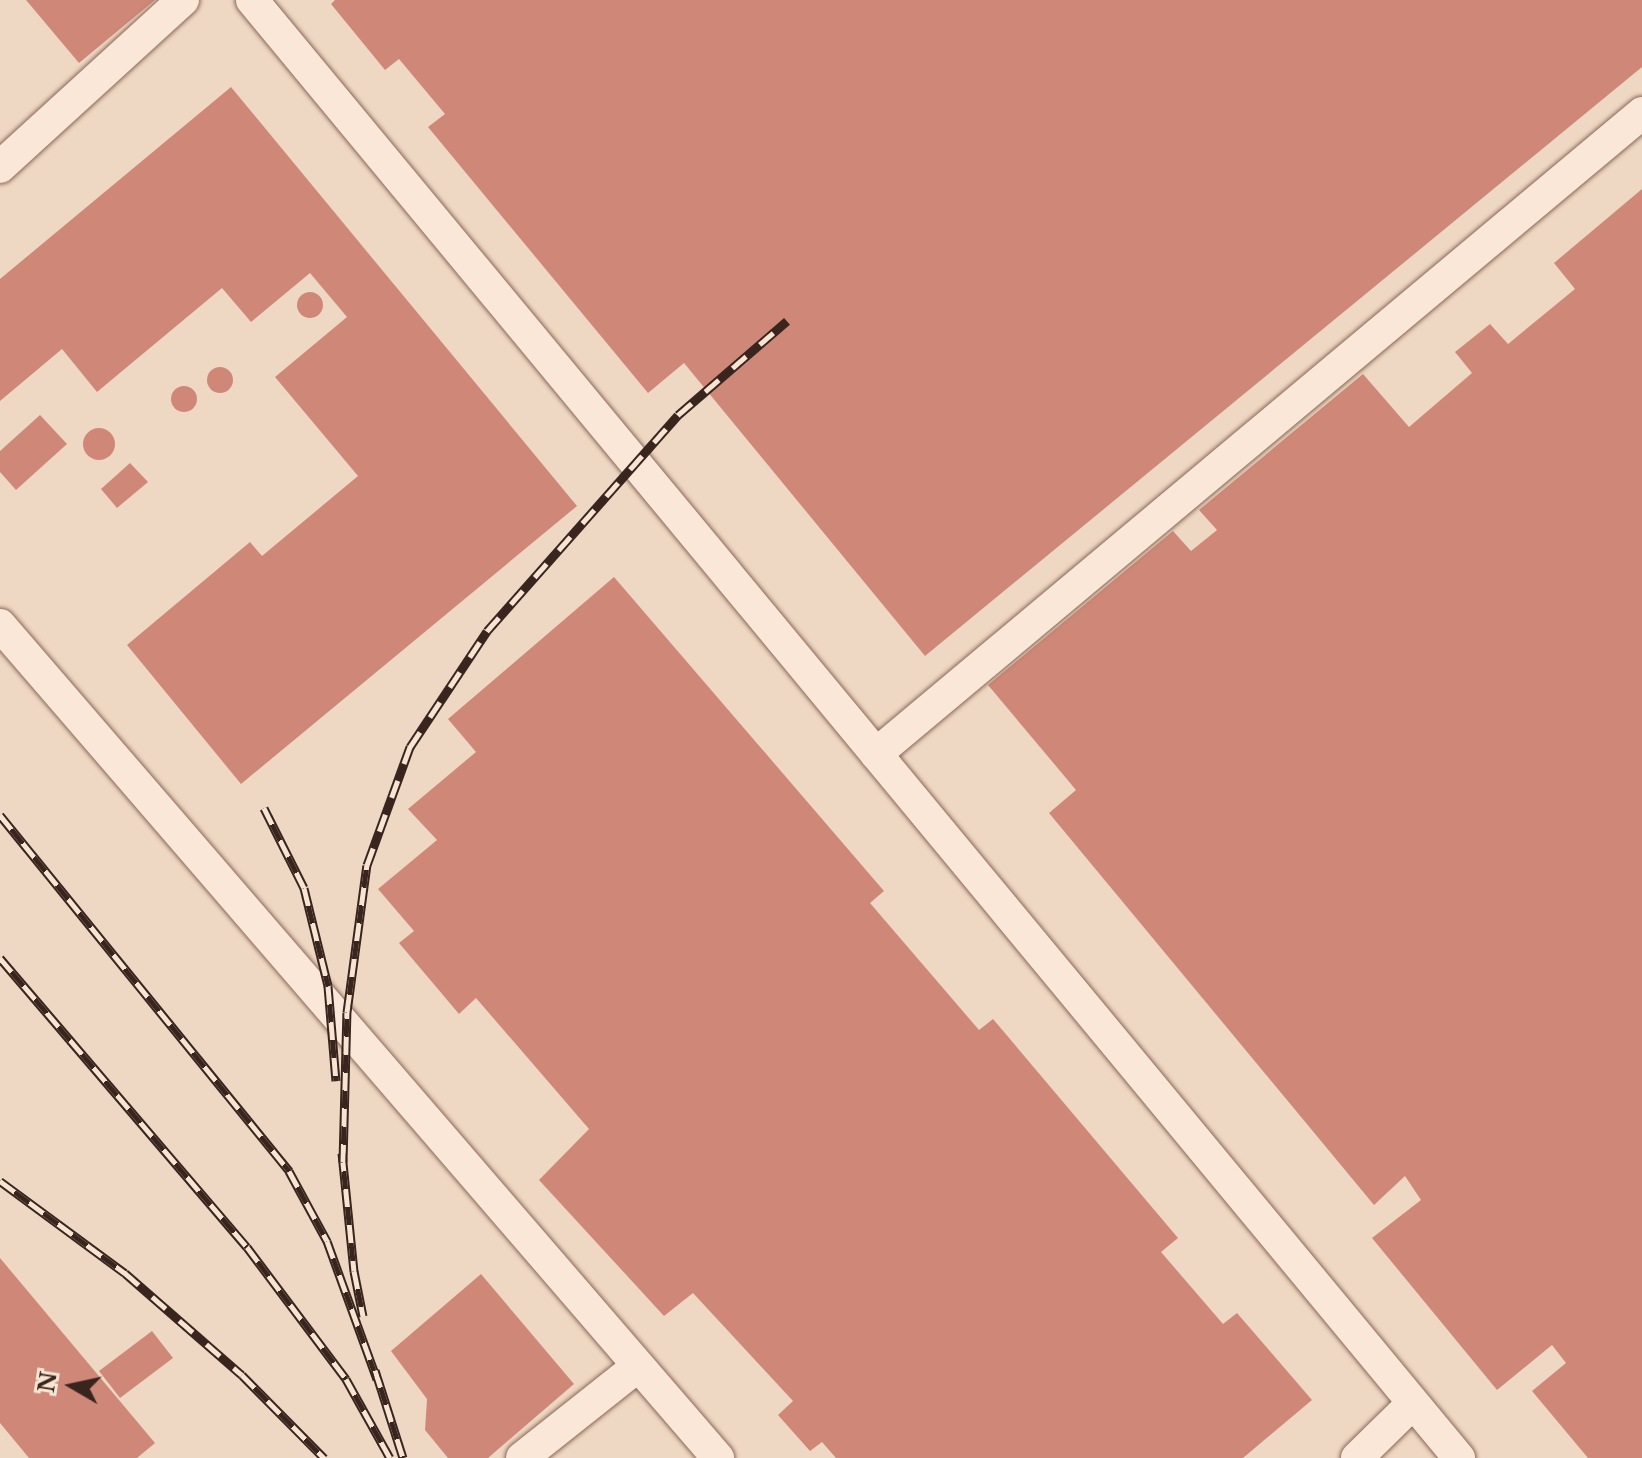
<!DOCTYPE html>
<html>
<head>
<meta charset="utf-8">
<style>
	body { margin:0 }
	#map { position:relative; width:1642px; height:1458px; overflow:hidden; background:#efd8c3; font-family:"Libre Baskerville",serif }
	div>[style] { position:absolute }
	.building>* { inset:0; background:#cf8878 }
	.round { border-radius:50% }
	.roads { filter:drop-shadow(0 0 2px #8a6859) drop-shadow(0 0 2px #8a6859) }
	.minor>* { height:32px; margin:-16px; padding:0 16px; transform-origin:16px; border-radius:16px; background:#fae7d7 }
	.rail>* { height:9px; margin-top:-4.5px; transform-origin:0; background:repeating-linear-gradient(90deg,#f7e4d3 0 18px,#3a251e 0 36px); box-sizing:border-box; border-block:2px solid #3a251e }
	span { translate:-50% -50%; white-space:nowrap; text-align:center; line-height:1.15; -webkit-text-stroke:8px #f7e4d3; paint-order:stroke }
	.north { position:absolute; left:32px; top:1346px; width:80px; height:80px; -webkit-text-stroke:6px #f7e4d3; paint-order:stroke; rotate:279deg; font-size:22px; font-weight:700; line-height:32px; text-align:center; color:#3a251e }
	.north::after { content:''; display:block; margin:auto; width:28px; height:36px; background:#3a251e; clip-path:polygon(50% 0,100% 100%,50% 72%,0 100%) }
</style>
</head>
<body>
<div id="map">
	<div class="building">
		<i style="clip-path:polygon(26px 0,155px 0,79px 63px)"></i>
		<i style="clip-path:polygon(335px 0,1642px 0,1642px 67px,925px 656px,684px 363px,648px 393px,428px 127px,445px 114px,399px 59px,385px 70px,331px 4px)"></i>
		<i style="clip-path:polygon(231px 87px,577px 506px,241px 784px,127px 645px,250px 542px,262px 556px,358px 476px,275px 377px,347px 317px,310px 273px,251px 322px,222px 288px,97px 392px,62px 349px,0 401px,0 279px)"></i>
		<i style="clip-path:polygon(1642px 189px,1642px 1458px,1588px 1458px,1532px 1391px,1566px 1363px,1552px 1345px,1497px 1390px,1372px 1238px,1421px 1200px,1405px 1176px,1374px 1205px,1049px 813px,1076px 790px,988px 685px,1173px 531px,1191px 551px,1217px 530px,1199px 510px,1363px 374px,1409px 427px,1472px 373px,1455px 352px,1490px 324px,1508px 344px,1575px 289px,1554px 263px)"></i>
		<i class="round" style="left:297px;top:292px;width:26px;height:26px"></i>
		<i class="round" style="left:207px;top:367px;width:26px;height:26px"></i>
		<i class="round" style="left:171px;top:386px;width:26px;height:26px"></i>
		<i style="clip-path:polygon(40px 415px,67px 444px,16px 490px,0 472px,0 451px)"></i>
		<i class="round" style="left:83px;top:428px;width:32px;height:32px"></i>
		<i style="clip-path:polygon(130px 463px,148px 482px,117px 508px,101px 489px)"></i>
		<i style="clip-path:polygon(614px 577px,884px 891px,870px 903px,979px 1030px,993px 1019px,1178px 1238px,1161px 1252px,1223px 1324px,1237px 1313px,1312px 1400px,1243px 1458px,836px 1458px,822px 1442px,810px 1451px,778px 1415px,793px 1401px,693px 1293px,664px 1316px,539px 1180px,589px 1129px,476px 998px,459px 1014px,399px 943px,414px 931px,378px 889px,437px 840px,408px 809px,476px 752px,448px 719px)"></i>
		<i style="clip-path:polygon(0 1258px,155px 1443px,137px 1458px,29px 1458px,0 1423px)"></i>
		<i style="clip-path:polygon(481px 1274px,574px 1384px,488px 1458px,448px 1458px,425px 1430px,427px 1399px,391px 1351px)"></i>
		<i style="clip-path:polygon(152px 1331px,173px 1358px,120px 1398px,99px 1371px)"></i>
	</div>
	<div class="roads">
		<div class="minor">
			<i style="left:252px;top:0;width:1893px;rotate:50.38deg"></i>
			<i style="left:0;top:167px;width:248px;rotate:-42.4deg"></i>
			<i style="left:0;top:625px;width:1100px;rotate:49.24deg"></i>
			<i style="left:876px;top:754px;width:999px;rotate:-39.92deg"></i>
			<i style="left:522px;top:1458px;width:148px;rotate:-38.4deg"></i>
			<i style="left:1357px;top:1458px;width:78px;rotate:-44.5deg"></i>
		</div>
	</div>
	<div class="rail">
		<i style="left:264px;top:808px;width:89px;rotate:63.4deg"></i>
		<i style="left:304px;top:888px;width:101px;rotate:76.2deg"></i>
		<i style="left:328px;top:986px;width:95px;rotate:85.2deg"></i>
		<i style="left:0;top:815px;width:459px;rotate:50.9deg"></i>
		<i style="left:289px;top:1171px;width:80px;rotate:61.5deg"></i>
		<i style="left:327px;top:1241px;width:147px;rotate:70.1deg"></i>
		<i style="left:0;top:958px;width:380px;rotate:49.5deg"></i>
		<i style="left:247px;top:1247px;width:165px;rotate:53.1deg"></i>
		<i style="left:346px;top:1379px;width:90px;rotate:60.9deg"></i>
		<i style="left:342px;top:1153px;width:119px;rotate:84.2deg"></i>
		<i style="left:354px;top:1271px;width:46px;rotate:78.7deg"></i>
		<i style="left:343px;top:1162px;width:150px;rotate:-88.5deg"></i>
		<i style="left:347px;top:1012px;width:148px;rotate:-82.3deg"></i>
		<i style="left:367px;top:865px;width:126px;rotate:-70deg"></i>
		<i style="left:410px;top:747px;width:139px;rotate:-56.4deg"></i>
		<i style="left:487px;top:631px;width:288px;rotate:-48.5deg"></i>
		<i style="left:678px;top:415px;width:144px;rotate:-40.8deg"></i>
		<i style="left:0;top:1181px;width:155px;rotate:36.4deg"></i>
		<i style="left:125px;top:1273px;width:155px;rotate:41.1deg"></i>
		<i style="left:242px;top:1375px;width:117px;rotate:45.3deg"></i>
		<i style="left:375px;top:1370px;width:92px;rotate:72.3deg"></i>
	</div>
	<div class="north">N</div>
</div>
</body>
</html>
